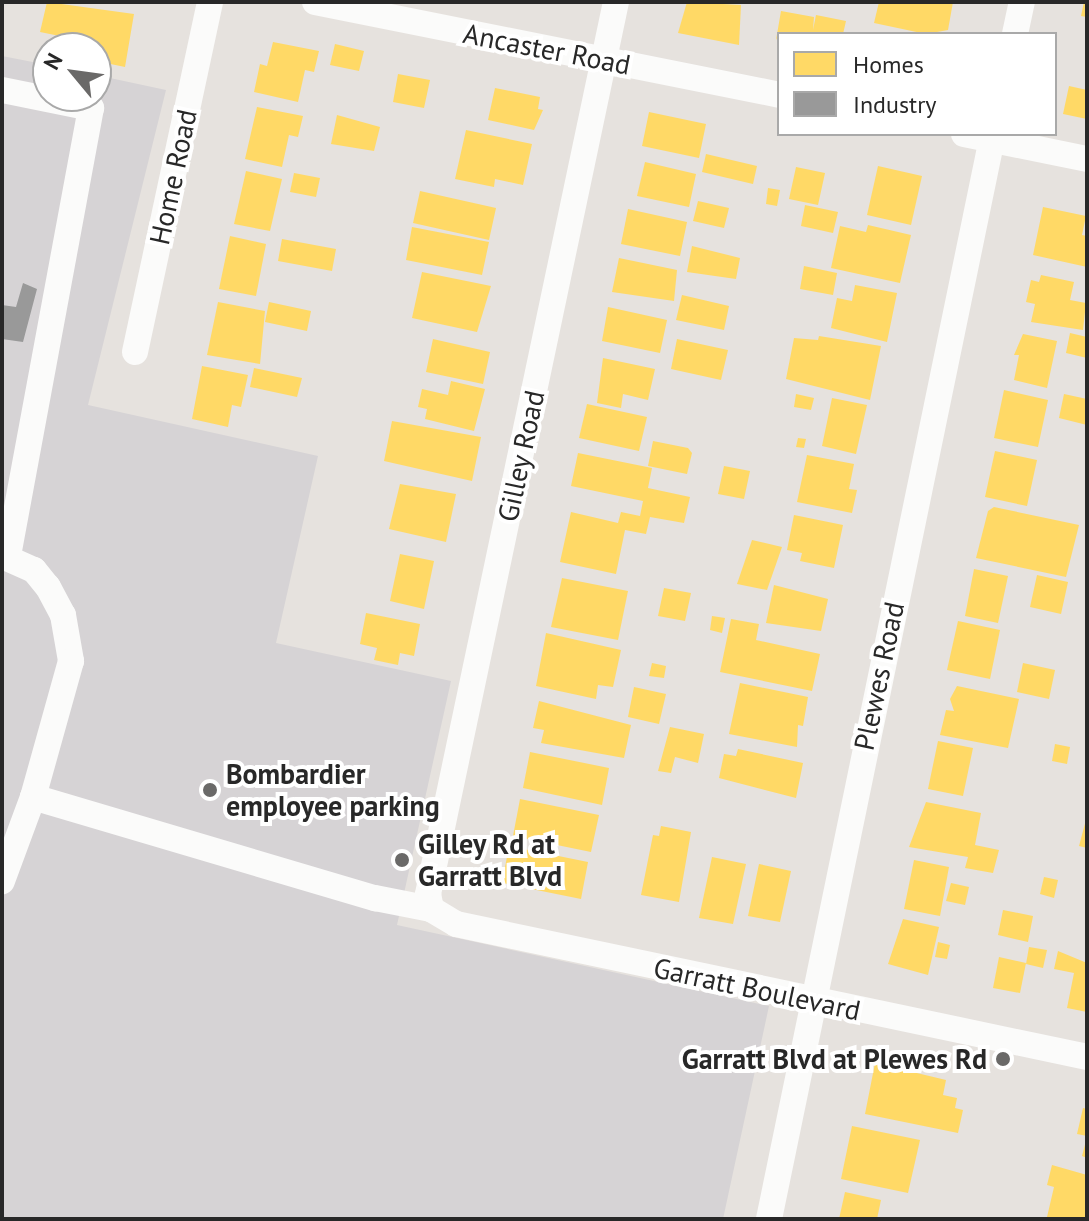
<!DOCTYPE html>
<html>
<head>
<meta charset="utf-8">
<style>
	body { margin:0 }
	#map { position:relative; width:1089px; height:1221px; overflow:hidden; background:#e6e2de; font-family:"PT Sans",sans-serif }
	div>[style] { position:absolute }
	.industrial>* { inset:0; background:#d6d3d5 }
	.homes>* { inset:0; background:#ffd966 }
	.industry>* { inset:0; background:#999 }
	.minor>* { height:26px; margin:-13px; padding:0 13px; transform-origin:13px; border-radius:13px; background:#fbfbfa }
	.dots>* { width:22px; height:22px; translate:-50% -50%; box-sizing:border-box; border:4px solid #fff; border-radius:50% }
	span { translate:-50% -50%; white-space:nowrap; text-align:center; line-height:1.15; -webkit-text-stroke:8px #fff; paint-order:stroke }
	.street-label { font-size:28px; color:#282828 }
	.poi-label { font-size:28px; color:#282828; font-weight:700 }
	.left { translate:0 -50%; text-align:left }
	.right { translate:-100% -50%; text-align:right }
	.frame { position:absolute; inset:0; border:4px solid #282828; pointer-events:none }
	.legend { position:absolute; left:777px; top:32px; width:280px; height:104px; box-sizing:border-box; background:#fff; border:2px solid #a9a9a9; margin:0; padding:10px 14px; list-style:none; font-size:24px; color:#282828 }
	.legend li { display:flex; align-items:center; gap:16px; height:40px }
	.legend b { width:40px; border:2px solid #a9a9a9 }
	.north { position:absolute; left:32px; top:32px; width:80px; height:80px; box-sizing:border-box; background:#fff; border:2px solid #a9a9a9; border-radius:50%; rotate:299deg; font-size:22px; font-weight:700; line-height:32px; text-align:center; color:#282828 }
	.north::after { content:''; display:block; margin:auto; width:28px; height:36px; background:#6a6968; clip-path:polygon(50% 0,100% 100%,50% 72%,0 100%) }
</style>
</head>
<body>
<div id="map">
	<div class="industrial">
		<i style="clip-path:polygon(2px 56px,48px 65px,48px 96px,96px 96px,96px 75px,166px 90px,88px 405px,318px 456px,276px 643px,451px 681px,397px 925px,769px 1006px,723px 1219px,2px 1219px)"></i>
	</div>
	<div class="homes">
		<i style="clip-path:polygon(47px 2px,134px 14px,125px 67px,96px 61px,99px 44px,40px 32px)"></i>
		<i style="clip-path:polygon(687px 2px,741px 5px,739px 45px,678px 33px)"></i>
		<i style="clip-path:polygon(879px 2px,953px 2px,948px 30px,926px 34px,874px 23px)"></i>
		<i style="clip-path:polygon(1084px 2px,1087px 2px,1087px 17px,1081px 16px)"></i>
		<i style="clip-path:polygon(781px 11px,814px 17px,813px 30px,816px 15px,846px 21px,843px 34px,779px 34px,776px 40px)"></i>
		<i style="clip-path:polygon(273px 42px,319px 51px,314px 72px,305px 70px,298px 102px,254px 92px,260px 64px,267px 66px)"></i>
		<i style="clip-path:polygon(335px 44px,364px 51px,359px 71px,330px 65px)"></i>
		<i style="clip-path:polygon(398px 74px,430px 80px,424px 108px,393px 102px)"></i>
		<i style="clip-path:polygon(1069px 86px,1087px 90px,1087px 119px,1063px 114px)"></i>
		<i style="clip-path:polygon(495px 88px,540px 97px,538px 109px,543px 110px,534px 130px,488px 120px)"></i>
		<i style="clip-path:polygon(257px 107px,303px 116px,298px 137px,289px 135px,282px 167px,245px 159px)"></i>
		<i style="clip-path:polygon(649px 112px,706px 124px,699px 158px,642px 146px)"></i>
		<i style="clip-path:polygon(337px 115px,380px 127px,374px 151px,331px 144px)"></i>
		<i style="clip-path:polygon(466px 130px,532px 144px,523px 185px,495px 179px,494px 187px,455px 179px)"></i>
		<i style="clip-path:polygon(706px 154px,757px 166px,753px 184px,702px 172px)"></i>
		<i style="clip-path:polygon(645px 162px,696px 174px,689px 207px,637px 196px)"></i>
		<i style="clip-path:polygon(878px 166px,922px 176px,911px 225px,867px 215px)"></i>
		<i style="clip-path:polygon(796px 167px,825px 173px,818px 205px,789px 199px)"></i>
		<i style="clip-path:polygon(246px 171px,282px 179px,270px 231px,234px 224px)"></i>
		<i style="clip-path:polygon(294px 173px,320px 178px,316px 197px,290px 192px)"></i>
		<i style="clip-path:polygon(768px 188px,780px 190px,777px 206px,766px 204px)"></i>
		<i style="clip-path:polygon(420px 191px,496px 208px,489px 240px,413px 223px)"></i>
		<i style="clip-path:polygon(698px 201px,729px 208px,724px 228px,693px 221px)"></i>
		<i style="clip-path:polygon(805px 205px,838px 212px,833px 233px,801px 226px)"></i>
		<i style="clip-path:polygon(1043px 207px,1086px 216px,1082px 235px,1087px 236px,1087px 267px,1033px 255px)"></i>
		<i style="clip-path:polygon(628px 209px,687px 222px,680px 256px,621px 244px)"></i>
		<i style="clip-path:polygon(868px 225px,911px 235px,900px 283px,831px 268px,840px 226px,866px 232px)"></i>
		<i style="clip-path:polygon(412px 227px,489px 242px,482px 275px,406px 260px)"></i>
		<i style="clip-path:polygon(230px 236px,266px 244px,256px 296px,219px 289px)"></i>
		<i style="clip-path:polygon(282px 239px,336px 249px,332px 271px,278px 261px)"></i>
		<i style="clip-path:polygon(692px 246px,740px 258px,736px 279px,687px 272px)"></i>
		<i style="clip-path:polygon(619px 258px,677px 270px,674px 301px,612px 292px)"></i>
		<i style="clip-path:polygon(804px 266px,837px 273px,833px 295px,800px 289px)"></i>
		<i style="clip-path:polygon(422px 272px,491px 286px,477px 332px,412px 318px)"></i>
		<i style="clip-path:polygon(1041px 275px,1074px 282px,1070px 300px,1086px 303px,1083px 330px,1031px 322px,1035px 304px,1026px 302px,1031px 280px,1039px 282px)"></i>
		<i style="clip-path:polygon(855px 285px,897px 293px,887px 342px,831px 328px,837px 298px,852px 301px)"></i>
		<i style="clip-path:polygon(682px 295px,729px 306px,724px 330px,676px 320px)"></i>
		<i style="clip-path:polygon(218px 302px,265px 311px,260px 364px,207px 355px)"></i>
		<i style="clip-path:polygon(269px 302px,311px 311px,307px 331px,265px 322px)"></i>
		<i style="clip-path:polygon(608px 307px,667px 320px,660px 353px,602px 341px)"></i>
		<i style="clip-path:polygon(1070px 333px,1087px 337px,1087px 358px,1066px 353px)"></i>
		<i style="clip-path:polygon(1023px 334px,1057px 341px,1047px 388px,1014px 380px,1019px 355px,1014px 355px)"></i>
		<i style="clip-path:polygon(819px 336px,881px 346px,870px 400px,786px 379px,794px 338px,818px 340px)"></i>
		<i style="clip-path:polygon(433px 339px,490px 352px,483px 384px,426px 372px)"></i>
		<i style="clip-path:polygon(677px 339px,728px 350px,721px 380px,671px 369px)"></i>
		<i style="clip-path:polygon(603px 358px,655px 369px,648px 400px,623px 394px,621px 408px,597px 403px)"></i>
		<i style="clip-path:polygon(202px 366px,248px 375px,241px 407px,232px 405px,228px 427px,192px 419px)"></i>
		<i style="clip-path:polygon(254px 368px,302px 378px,297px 397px,250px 387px)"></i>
		<i style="clip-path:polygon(451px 381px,485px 389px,474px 431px,425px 419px,427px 409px,418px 407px,422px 389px,448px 395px)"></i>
		<i style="clip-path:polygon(1004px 390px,1048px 400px,1038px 447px,994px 438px)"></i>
		<i style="clip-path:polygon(796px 394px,814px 398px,811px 410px,794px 407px)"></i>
		<i style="clip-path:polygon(1064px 394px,1087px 399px,1087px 425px,1059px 418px)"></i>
		<i style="clip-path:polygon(832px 398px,867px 405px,856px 454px,822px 446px)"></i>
		<i style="clip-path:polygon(587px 404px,647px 417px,639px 451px,579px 438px)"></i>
		<i style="clip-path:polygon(392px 421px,481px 437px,472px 481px,384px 461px)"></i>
		<i style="clip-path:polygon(798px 438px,806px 439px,804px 448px,796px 447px)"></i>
		<i style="clip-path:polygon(653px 441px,688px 448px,692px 453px,687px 474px,648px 466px)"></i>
		<i style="clip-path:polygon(995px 451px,1037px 460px,1027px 506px,985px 497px)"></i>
		<i style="clip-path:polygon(578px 453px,652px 468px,648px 488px,690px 497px,684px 523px,650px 517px,646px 534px,625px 530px,616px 574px,560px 562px,571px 512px,618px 523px,621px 512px,640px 516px,643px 501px,571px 486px)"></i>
		<i style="clip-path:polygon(807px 455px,854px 464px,849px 489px,857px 490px,852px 513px,797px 502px)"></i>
		<i style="clip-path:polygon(724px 466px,750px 471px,744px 499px,718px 494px)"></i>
		<i style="clip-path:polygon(400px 484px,456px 494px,446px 542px,389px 529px)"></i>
		<i style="clip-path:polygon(994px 507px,1079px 525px,1066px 577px,976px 558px,988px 511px)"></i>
		<i style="clip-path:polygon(794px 515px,843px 525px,834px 568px,800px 561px,802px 553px,787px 550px)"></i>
		<i style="clip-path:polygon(752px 540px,782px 547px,767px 590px,737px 584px)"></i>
		<i style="clip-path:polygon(400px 554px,434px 561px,424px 609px,390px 601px)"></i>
		<i style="clip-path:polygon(974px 569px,1008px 576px,998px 623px,965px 616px)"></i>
		<i style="clip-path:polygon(1037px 575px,1068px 582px,1061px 614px,1030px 607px)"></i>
		<i style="clip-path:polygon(562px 578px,628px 591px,618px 640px,551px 627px)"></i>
		<i style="clip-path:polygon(774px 585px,828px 599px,821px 631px,766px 623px)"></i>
		<i style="clip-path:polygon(664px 588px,691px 593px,685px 621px,658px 616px)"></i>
		<i style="clip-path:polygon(366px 613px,420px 624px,414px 656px,400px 653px,398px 665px,374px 660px,377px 648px,360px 644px)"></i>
		<i style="clip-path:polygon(712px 616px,725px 618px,722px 633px,710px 630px)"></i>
		<i style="clip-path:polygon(731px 619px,759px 624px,756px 640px,820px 654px,812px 691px,720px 672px)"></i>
		<i style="clip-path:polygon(958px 621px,1000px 630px,990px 679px,947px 670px)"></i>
		<i style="clip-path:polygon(546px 633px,621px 650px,613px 687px,598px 685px,596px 699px,536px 686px)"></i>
		<i style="clip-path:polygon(652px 663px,666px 666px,664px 678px,649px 676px)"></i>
		<i style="clip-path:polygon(1023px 663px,1055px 670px,1049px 699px,1017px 692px)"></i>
		<i style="clip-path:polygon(740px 683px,808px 697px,803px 726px,798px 725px,797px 747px,729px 734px)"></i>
		<i style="clip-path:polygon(957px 686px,1019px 699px,1008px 748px,940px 735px,946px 710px,954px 711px,950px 699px)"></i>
		<i style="clip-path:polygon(634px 687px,666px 694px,659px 724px,628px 717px)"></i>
		<i style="clip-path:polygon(539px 701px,631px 725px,624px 758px,541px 743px,544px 730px,533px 728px)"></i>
		<i style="clip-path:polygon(670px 727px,704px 734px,698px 763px,675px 757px,671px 773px,658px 771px)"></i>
		<i style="clip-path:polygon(938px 741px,973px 748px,963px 796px,928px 789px)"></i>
		<i style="clip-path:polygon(1055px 744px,1070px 747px,1067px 764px,1052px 761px)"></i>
		<i style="clip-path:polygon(738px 749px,803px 763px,796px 798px,719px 778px,724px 754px,736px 756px)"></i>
		<i style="clip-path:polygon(530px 752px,609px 768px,602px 805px,523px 788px)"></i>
		<i style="clip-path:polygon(520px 799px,599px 815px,591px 852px,513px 836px)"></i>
		<i style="clip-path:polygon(926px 802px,981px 813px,975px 845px,999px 850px,993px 873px,965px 868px,968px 857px,909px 847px)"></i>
		<i style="clip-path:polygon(1087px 816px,1087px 848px,1079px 846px)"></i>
		<i style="clip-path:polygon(661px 826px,691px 832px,679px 902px,641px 895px,653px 835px,659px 836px)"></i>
		<i style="clip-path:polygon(509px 846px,588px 862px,581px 899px,502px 883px)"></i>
		<i style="clip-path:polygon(712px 857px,746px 864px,733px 924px,699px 918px)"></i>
		<i style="clip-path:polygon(914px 860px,949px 867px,940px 916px,904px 909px)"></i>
		<i style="clip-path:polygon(759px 864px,791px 871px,780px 922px,748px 916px)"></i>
		<i style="clip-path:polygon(1044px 877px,1058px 880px,1054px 898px,1040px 894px)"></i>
		<i style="clip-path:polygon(951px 883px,969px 887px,965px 905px,946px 901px)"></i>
		<i style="clip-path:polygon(1003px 910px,1033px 916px,1028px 942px,998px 935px)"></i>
		<i style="clip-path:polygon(903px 919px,939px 927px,928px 975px,888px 964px)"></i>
		<i style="clip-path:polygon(938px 942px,950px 945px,947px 959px,935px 957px)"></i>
		<i style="clip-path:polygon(1029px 947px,1047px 950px,1043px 968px,1026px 964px)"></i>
		<i style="clip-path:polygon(1058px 951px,1087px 963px,1087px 1012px,1067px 1008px,1074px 973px,1054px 969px)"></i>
		<i style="clip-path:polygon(999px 957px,1026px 963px,1020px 993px,993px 988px)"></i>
		<i style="clip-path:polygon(875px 1063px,946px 1080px,943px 1095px,957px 1098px,955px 1108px,963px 1110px,958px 1133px,865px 1114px)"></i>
		<i style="clip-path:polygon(1083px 1108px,1087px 1109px,1087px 1136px,1077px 1134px)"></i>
		<i style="clip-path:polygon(852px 1126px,920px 1140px,908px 1193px,841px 1179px)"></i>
		<i style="clip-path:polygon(1087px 1137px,1087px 1158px,1082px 1156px)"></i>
		<i style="clip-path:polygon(1052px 1165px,1087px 1175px,1087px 1219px,1047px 1217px,1054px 1187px,1047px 1185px)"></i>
		<i style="clip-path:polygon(845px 1192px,881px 1200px,877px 1219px,839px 1219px)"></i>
	</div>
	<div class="industry">
		<i style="clip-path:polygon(23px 283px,37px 289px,23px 342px,2px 339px,2px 305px,16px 307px)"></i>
	</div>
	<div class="minor">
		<i style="left:315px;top:2px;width:473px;rotate:11.3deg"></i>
		<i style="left:1015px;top:34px;width:33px;rotate:-78deg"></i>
		<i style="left:2px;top:90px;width:91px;rotate:11.4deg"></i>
		<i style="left:91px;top:108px;width:458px;rotate:100.5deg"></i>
		<i style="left:964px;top:134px;width:126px;rotate:11.5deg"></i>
		<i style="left:135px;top:352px;width:358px;rotate:-77.9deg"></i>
		<i style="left:2px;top:556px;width:35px;rotate:24deg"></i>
		<i style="left:34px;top:570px;width:22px;rotate:51deg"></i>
		<i style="left:48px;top:587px;width:32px;rotate:62deg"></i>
		<i style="left:63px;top:615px;width:47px;rotate:80.1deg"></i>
		<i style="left:71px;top:661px;width:141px;rotate:105.6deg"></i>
		<i style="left:33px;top:797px;width:90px;rotate:110.3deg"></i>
		<i style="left:33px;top:797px;width:357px;rotate:16.5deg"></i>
		<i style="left:375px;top:898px;width:57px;rotate:11.1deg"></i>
		<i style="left:431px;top:909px;width:15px;rotate:-101deg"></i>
		<i style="left:428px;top:894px;width:912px;rotate:-78.1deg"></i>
		<i style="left:431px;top:909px;width:29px;rotate:31deg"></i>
		<i style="left:456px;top:924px;width:645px;rotate:11.9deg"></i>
		<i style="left:769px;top:1219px;width:1108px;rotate:-78.34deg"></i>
	</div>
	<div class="dots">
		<i style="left:210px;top:790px;background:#6a6968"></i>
		<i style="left:402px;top:860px;background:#6a6968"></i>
		<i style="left:1003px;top:1059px;background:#6a6968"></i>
	</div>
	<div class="street-label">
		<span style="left:547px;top:49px;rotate:11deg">Ancaster Road</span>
		<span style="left:173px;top:177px;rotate:-78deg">Home Road</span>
		<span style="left:521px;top:456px;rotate:-78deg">Gilley Road</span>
		<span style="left:879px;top:676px;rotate:-78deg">Plewes Road</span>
		<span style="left:757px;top:989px;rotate:12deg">Garratt Boulevard</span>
	</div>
	<div class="poi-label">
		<span class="left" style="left:226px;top:790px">Bombardier<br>employee parking</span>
		<span class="left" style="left:418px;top:860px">Gilley Rd at<br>Garratt Blvd</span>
		<span class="right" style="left:987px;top:1059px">Garratt Blvd at Plewes Rd</span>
	</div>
	<div class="frame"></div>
	<ul class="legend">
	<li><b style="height:22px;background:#ffd966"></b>Homes</li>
	<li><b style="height:22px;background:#999"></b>Industry</li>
	</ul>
	<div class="north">N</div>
</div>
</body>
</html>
